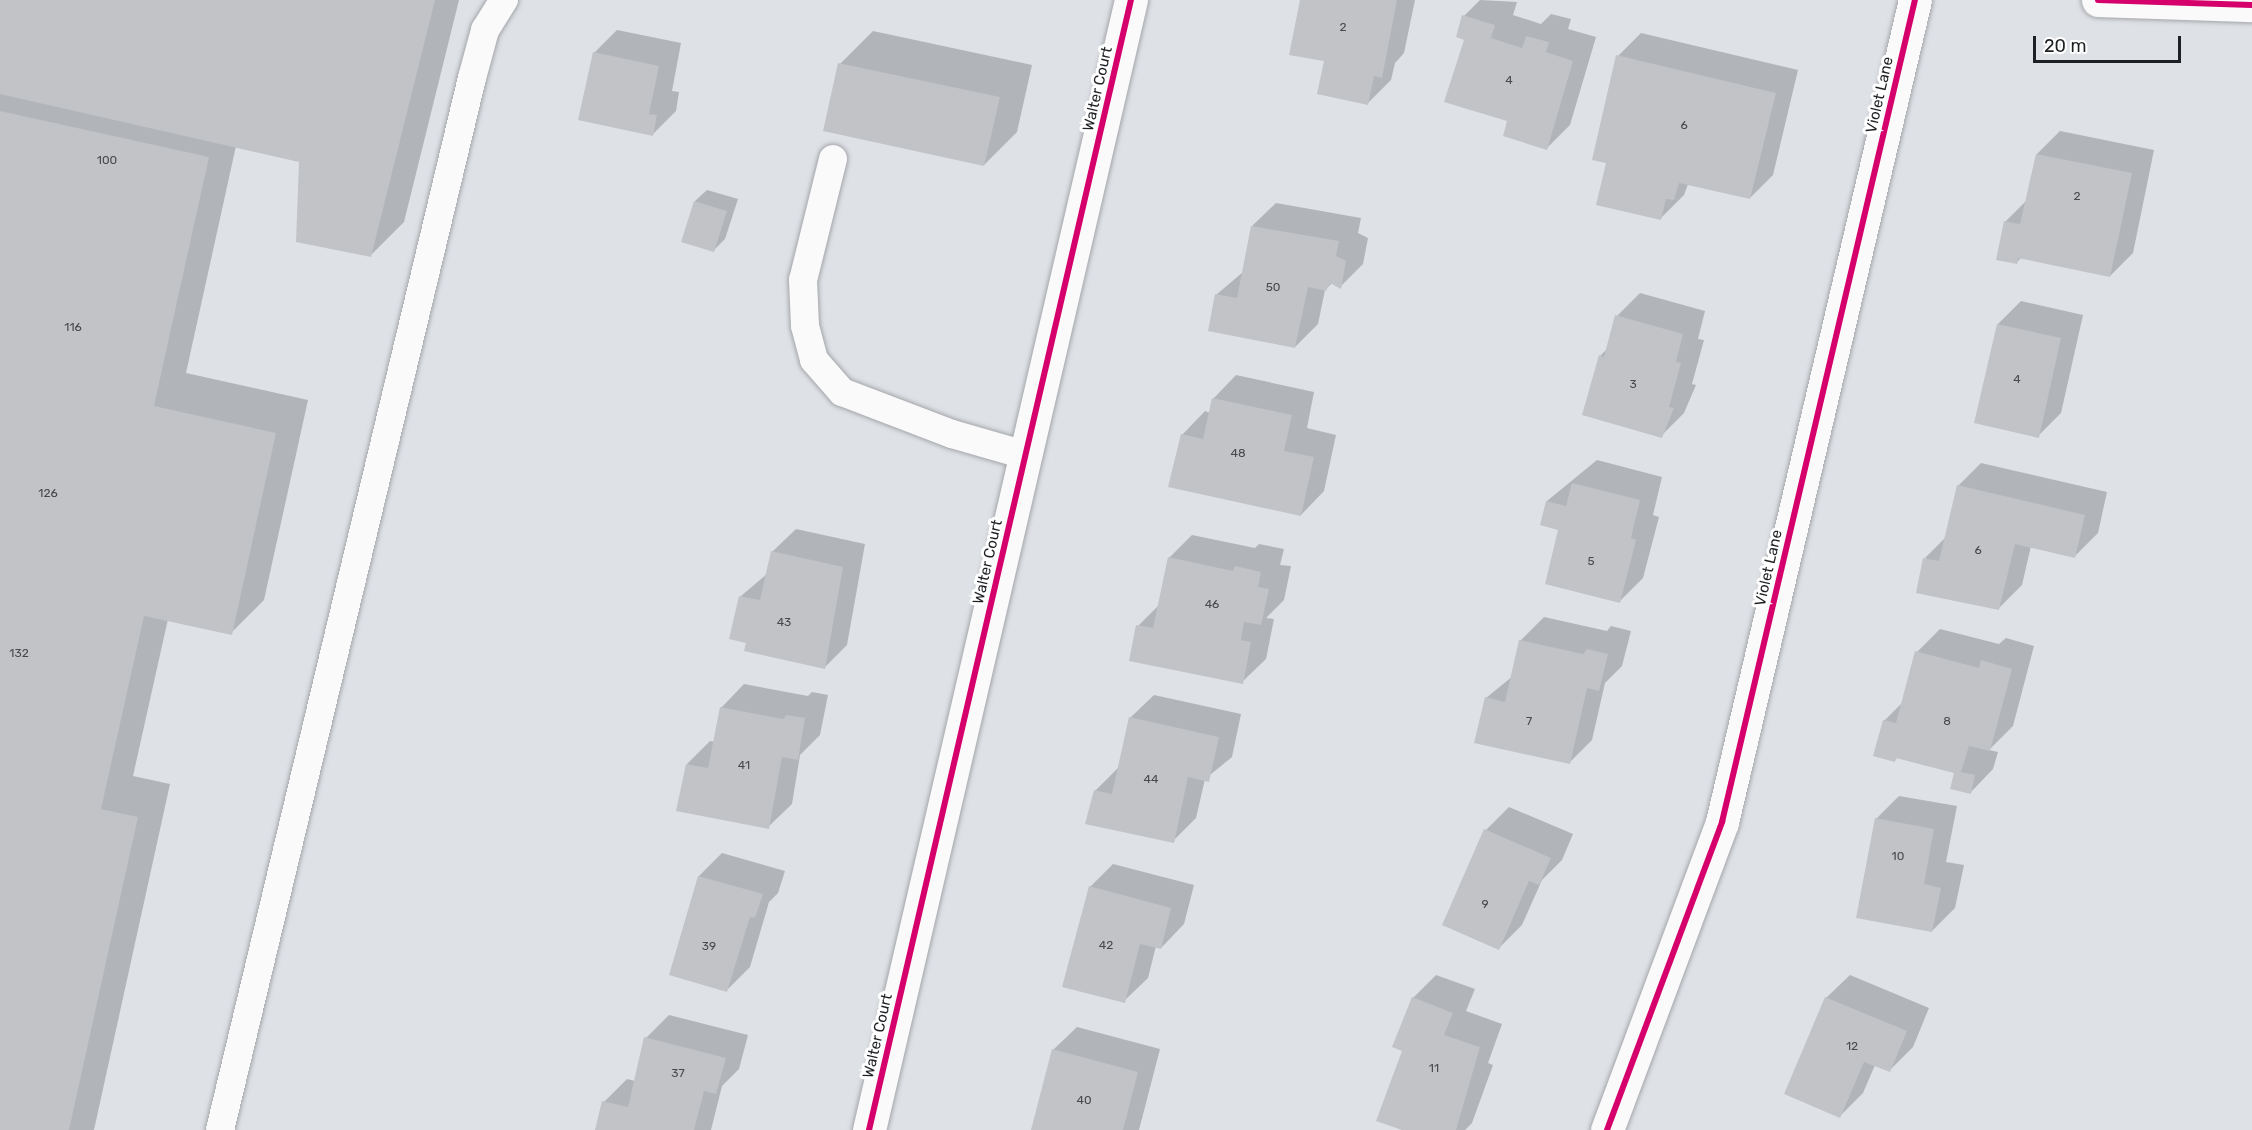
<!DOCTYPE html>
<html>
<head>
<meta charset="utf-8">
<style>
	body { margin:0 }
	#map { position:relative; width:2252px; height:1130px; overflow:hidden; background:#dee1e6; font-family:Rubik,sans-serif }
	div>[style] { position:absolute }
	.shadow>* { inset:0; background:#0003 }
	.building>* { inset:0; background:#c1c3c7 }
	.roads { filter:drop-shadow(0 0 2px #a4a6aa) drop-shadow(0 0 2px #a4a6aa) }
	.lane>* { height:28px; margin:-14px; padding:0 14px; transform-origin:14px; border-radius:14px; background:#fafafb }
	.street>* { height:33px; margin:-16.5px; padding:0 16.5px; transform-origin:16.5px; border-radius:16.5px; background:#fafafb }
	.cycleway>* { height:6px; margin:-3px; padding:0 3px; transform-origin:3px; border-radius:3px; background:#d6006c }
	span { translate:-50% -50%; white-space:nowrap; text-align:center; line-height:1.15; -webkit-text-stroke:6px #fff; paint-order:stroke }
	.number-label { font-size:12px; color:#47494c }
	.number-label span { -webkit-text-stroke-width:0 }
	.street-label { font-size:15px; color:#1e2023 }
	.scale { position:absolute; left:2033px; top:36px; width:148px; height:27px; box-sizing:border-box; border:3px solid #1e2023; border-top:0; padding-left:8px; font-size:18px; line-height:21px; white-space:nowrap; color:#1e2023; -webkit-text-stroke:4px #fff; paint-order:stroke }
</style>
</head>
<body>
<div id="map">
	<div class="shadow">
		<i style="clip-path:polygon(0 0,459px 0,404px 222px,371px 255px,300px 161px,236px 146px,186px 373px,308px 400px,264px 600px,231px 633px,168px 619px,133px 776px,170px 784px,94px 1130px,0 1130px)"></i>
		<i style="clip-path:polygon(1301px 0,1415px 0,1404px 53px,1395px 63px,1391px 80px,1368px 103px,1326px 60px)"></i>
		<i style="clip-path:polygon(1480px 0,1517px 2px,1513px 15px,1541px 24px,1551px 14px,1571px 19px,1568px 29px,1596px 37px,1570px 125px,1547px 148px,1509px 120px,1466px 39px,1464px 16px)"></i>
		<i style="clip-path:polygon(617px 30px,681px 43px,672px 91px,679px 92px,676px 111px,652px 135px,594px 53px)"></i>
		<i style="clip-path:polygon(873px 31px,1032px 65px,1017px 132px,984px 165px,840px 64px)"></i>
		<i style="clip-path:polygon(1641px 33px,1798px 70px,1773px 175px,1750px 198px,1688px 184px,1684px 195px,1660px 219px,1608px 162px,1618px 56px)"></i>
		<i style="clip-path:polygon(2060px 131px,2154px 150px,2133px 253px,2110px 276px,2022px 257px,2017px 262px,2005px 222px,2027px 200px,2037px 154px)"></i>
		<i style="clip-path:polygon(707px 190px,738px 199px,725px 239px,714px 250px,695px 201px)"></i>
		<i style="clip-path:polygon(1276px 203px,1361px 218px,1358px 233px,1368px 238px,1363px 264px,1340px 287px,1332px 283px,1325px 290px,1318px 324px,1295px 347px,1216px 295px,1243px 272px,1252px 226px)"></i>
		<i style="clip-path:polygon(1640px 293px,1705px 311px,1698px 339px,1704px 340px,1692px 384px,1696px 385px,1684px 413px,1661px 436px,1600px 356px,1608px 348px,1617px 316px)"></i>
		<i style="clip-path:polygon(2021px 301px,2083px 315px,2061px 413px,2038px 436px,1998px 324px)"></i>
		<i style="clip-path:polygon(1236px 375px,1314px 392px,1307px 428px,1336px 435px,1324px 491px,1301px 515px,1182px 435px,1205px 411px,1210px 413px,1213px 399px)"></i>
		<i style="clip-path:polygon(1597px 460px,1662px 477px,1653px 515px,1659px 517px,1643px 578px,1620px 601px,1560px 529px,1541px 524px,1547px 501px)"></i>
		<i style="clip-path:polygon(1981px 463px,2107px 492px,2098px 533px,2075px 556px,2031px 546px,2022px 585px,1999px 608px,1925px 558px,1946px 537px,1958px 486px)"></i>
		<i style="clip-path:polygon(796px 529px,865px 544px,847px 645px,824px 668px,748px 642px,741px 596px,767px 574px,772px 552px)"></i>
		<i style="clip-path:polygon(1192px 535px,1255px 548px,1259px 544px,1284px 549px,1280px 565px,1291px 566px,1284px 600px,1266px 618px,1274px 619px,1266px 659px,1242px 682px,1138px 626px,1160px 604px,1169px 558px)"></i>
		<i style="clip-path:polygon(1544px 617px,1607px 631px,1611px 626px,1631px 631px,1622px 666px,1605px 683px,1592px 740px,1569px 763px,1486px 698px,1513px 676px,1520px 641px)"></i>
		<i style="clip-path:polygon(1940px 629px,1999px 644px,2006px 638px,2034px 646px,2013px 726px,1989px 750px,1998px 752px,1993px 769px,1970px 793px,1956px 772px,1898px 757px,1895px 760px,1884px 721px,1904px 701px,1917px 652px)"></i>
		<i style="clip-path:polygon(744px 684px,808px 696px,812px 692px,828px 695px,820px 735px,800px 755px,792px 804px,768px 827px,687px 764px,710px 741px,715px 742px,721px 708px)"></i>
		<i style="clip-path:polygon(1154px 695px,1241px 714px,1232px 757px,1205px 779px,1196px 818px,1173px 841px,1095px 791px,1118px 768px,1130px 718px)"></i>
		<i style="clip-path:polygon(1899px 796px,1957px 806px,1946px 862px,1964px 865px,1955px 908px,1932px 931px,1876px 819px)"></i>
		<i style="clip-path:polygon(1509px 807px,1573px 834px,1562px 860px,1542px 880px,1522px 925px,1499px 948px,1486px 830px)"></i>
		<i style="clip-path:polygon(722px 853px,785px 871px,778px 893px,769px 902px,750px 967px,727px 990px,699px 876px)"></i>
		<i style="clip-path:polygon(1113px 864px,1194px 885px,1184px 924px,1161px 948px,1156px 946px,1148px 978px,1124px 1001px,1090px 887px)"></i>
		<i style="clip-path:polygon(1436px 975px,1475px 989px,1466px 1011px,1502px 1024px,1488px 1063px,1493px 1065px,1472px 1123px,1465px 1130px,1406px 1130px,1404px 1050px,1413px 998px)"></i>
		<i style="clip-path:polygon(1850px 975px,1929px 1008px,1913px 1047px,1889px 1071px,1875px 1065px,1863px 1093px,1840px 1116px,1826px 998px)"></i>
		<i style="clip-path:polygon(669px 1015px,748px 1035px,739px 1069px,722px 1086px,711px 1130px,596px 1130px,604px 1102px,627px 1079px,635px 1081px,646px 1038px)"></i>
		<i style="clip-path:polygon(1077px 1027px,1160px 1049px,1139px 1130px,1033px 1130px,1053px 1050px)"></i>
	</div>
	<div class="building">
		<i style="clip-path:polygon(0 0,435px 0,371px 257px,296px 242px,299px 162px,0 94px)"></i>
		<i style="clip-path:polygon(1300px 0,1397px 0,1382px 78px,1374px 76px,1368px 105px,1317px 94px,1324px 61px,1289px 55px)"></i>
		<i style="clip-path:polygon(1462px 15px,1495px 25px,1491px 38px,1522px 48px,1526px 36px,1549px 42px,1546px 52px,1573px 61px,1547px 150px,1503px 136px,1507px 121px,1444px 102px,1464px 40px,1456px 37px)"></i>
		<i style="clip-path:polygon(593px 52px,659px 66px,649px 114px,657px 115px,653px 136px,578px 120px)"></i>
		<i style="clip-path:polygon(1616px 55px,1776px 93px,1750px 199px,1679px 183px,1674px 200px,1666px 199px,1661px 220px,1596px 205px,1606px 163px,1592px 160px)"></i>
		<i style="clip-path:polygon(838px 63px,1000px 97px,984px 166px,823px 131px)"></i>
		<i style="clip-path:polygon(0 111px,209px 157px,154px 406px,276px 433px,232px 635px,144px 616px,101px 809px,138px 817px,69px 1130px,0 1130px)"></i>
		<i style="clip-path:polygon(2036px 154px,2132px 173px,2110px 277px,2018px 258px,2017px 264px,1996px 260px,2004px 221px,2020px 224px)"></i>
		<i style="clip-path:polygon(694px 201px,727px 211px,714px 252px,681px 242px)"></i>
		<i style="clip-path:polygon(1251px 226px,1339px 241px,1336px 256px,1346px 261px,1341px 289px,1330px 283px,1326px 291px,1308px 287px,1295px 348px,1208px 331px,1215px 294px,1237px 298px)"></i>
		<i style="clip-path:polygon(1615px 315px,1683px 334px,1676px 362px,1681px 363px,1669px 407px,1674px 408px,1662px 438px,1582px 415px,1599px 355px,1604px 357px)"></i>
		<i style="clip-path:polygon(1997px 324px,2061px 338px,2039px 438px,1974px 423px)"></i>
		<i style="clip-path:polygon(1212px 398px,1292px 415px,1284px 451px,1314px 457px,1301px 516px,1168px 487px,1181px 434px,1203px 439px)"></i>
		<i style="clip-path:polygon(1572px 483px,1640px 500px,1631px 538px,1636px 540px,1620px 603px,1545px 584px,1558px 530px,1540px 525px,1546px 501px,1566px 506px)"></i>
		<i style="clip-path:polygon(1957px 485px,2085px 515px,2075px 558px,2015px 544px,1999px 610px,1916px 593px,1923px 558px,1939px 561px)"></i>
		<i style="clip-path:polygon(771px 551px,843px 567px,825px 669px,744px 651px,746px 643px,729px 639px,739px 596px,760px 600px)"></i>
		<i style="clip-path:polygon(1168px 557px,1233px 571px,1235px 566px,1261px 572px,1258px 587px,1269px 589px,1261px 625px,1244px 622px,1241px 640px,1251px 642px,1243px 684px,1129px 661px,1136px 625px,1153px 628px)"></i>
		<i style="clip-path:polygon(1519px 640px,1583px 654px,1587px 649px,1608px 654px,1599px 691px,1587px 688px,1570px 764px,1474px 743px,1485px 697px,1505px 702px)"></i>
		<i style="clip-path:polygon(1915px 651px,1979px 668px,1981px 660px,2012px 669px,1990px 751px,1969px 746px,1961px 772px,1975px 775px,1971px 794px,1950px 789px,1954px 773px,1896px 758px,1895px 762px,1873px 756px,1883px 720px,1896px 723px)"></i>
		<i style="clip-path:polygon(720px 707px,783px 719px,787px 715px,805px 718px,798px 760px,782px 757px,769px 829px,676px 811px,686px 764px,708px 768px)"></i>
		<i style="clip-path:polygon(1129px 717px,1219px 737px,1209px 782px,1188px 777px,1174px 843px,1085px 824px,1094px 790px,1112px 794px)"></i>
		<i style="clip-path:polygon(1875px 818px,1934px 829px,1924px 884px,1941px 888px,1932px 932px,1856px 918px)"></i>
		<i style="clip-path:polygon(1484px 829px,1551px 858px,1539px 885px,1529px 881px,1499px 950px,1442px 925px)"></i>
		<i style="clip-path:polygon(698px 876px,763px 894px,755px 918px,750px 917px,727px 992px,669px 975px)"></i>
		<i style="clip-path:polygon(1089px 886px,1171px 908px,1161px 949px,1140px 944px,1125px 1003px,1062px 987px)"></i>
		<i style="clip-path:polygon(1412px 997px,1453px 1013px,1444px 1035px,1480px 1047px,1456px 1130px,1402px 1130px,1376px 1121px,1402px 1051px,1392px 1047px)"></i>
		<i style="clip-path:polygon(1825px 997px,1907px 1031px,1890px 1072px,1864px 1062px,1840px 1118px,1784px 1094px)"></i>
		<i style="clip-path:polygon(644px 1037px,726px 1058px,716px 1094px,704px 1091px,694px 1130px,595px 1130px,602px 1101px,628px 1107px)"></i>
		<i style="clip-path:polygon(1052px 1049px,1138px 1072px,1123px 1130px,1031px 1130px)"></i>
	</div>
	<div class="roads">
		<div class="lane">
			<i style="left:833px;top:159px;width:125px;rotate:103.9deg"></i>
			<i style="left:803px;top:280px;width:46px;rotate:87.5deg"></i>
			<i style="left:805px;top:326px;width:35px;rotate:75deg"></i>
			<i style="left:814px;top:360px;width:43px;rotate:48.8deg"></i>
			<i style="left:842px;top:392px;width:118px;rotate:20.9deg"></i>
			<i style="left:952px;top:434px;width:76px;rotate:16deg"></i>
			<i style="left:220px;top:1130px;width:1082px;rotate:-76.53deg"></i>
			<i style="left:472px;top:78px;width:50px;rotate:-74.8deg"></i>
			<i style="left:485px;top:30px;width:36px;rotate:-58deg"></i>
		</div>
		<div class="street">
			<i style="left:2098px;top:0;width:154px;rotate:1.9deg"></i>
			<i style="left:869px;top:1130px;width:1160px;rotate:-76.95deg"></i>
			<i style="left:1607px;top:1130px;width:329px;rotate:-69.5deg"></i>
			<i style="left:1722px;top:822px;width:844px;rotate:-76.79deg"></i>
		</div>
	</div>
	<div class="cycleway">
		<i style="left:2098px;top:0;width:154px;rotate:1.9deg"></i>
		<i style="left:869px;top:1130px;width:1160px;rotate:-76.95deg"></i>
		<i style="left:1607px;top:1130px;width:329px;rotate:-69.5deg"></i>
		<i style="left:1722px;top:822px;width:844px;rotate:-76.79deg"></i>
	</div>
	<div class="number-label">
		<span style="left:1343px;top:28px">2</span>
		<span style="left:1509px;top:81px">4</span>
		<span style="left:1684px;top:126px">6</span>
		<span style="left:107px;top:161px">100</span>
		<span style="left:2077px;top:197px">2</span>
		<span style="left:1273px;top:288px">50</span>
		<span style="left:73px;top:328px">116</span>
		<span style="left:2017px;top:380px">4</span>
		<span style="left:1633px;top:385px">3</span>
		<span style="left:1238px;top:454px">48</span>
		<span style="left:48px;top:494px">126</span>
		<span style="left:1978px;top:551px">6</span>
		<span style="left:1591px;top:562px">5</span>
		<span style="left:1212px;top:605px">46</span>
		<span style="left:784px;top:623px">43</span>
		<span style="left:19px;top:654px">132</span>
		<span style="left:1529px;top:722px">7</span>
		<span style="left:1947px;top:722px">8</span>
		<span style="left:744px;top:766px">41</span>
		<span style="left:1151px;top:780px">44</span>
		<span style="left:1898px;top:857px">10</span>
		<span style="left:1485px;top:905px">9</span>
		<span style="left:1106px;top:946px">42</span>
		<span style="left:709px;top:947px">39</span>
		<span style="left:1852px;top:1047px">12</span>
		<span style="left:1434px;top:1069px">11</span>
		<span style="left:678px;top:1074px">37</span>
		<span style="left:1084px;top:1101px">40</span>
	</div>
	<div class="street-label">
		<span style="left:1098px;top:89px;rotate:-77deg">Walter Court</span>
		<span style="left:1880px;top:95px;rotate:-77deg">Violet Lane</span>
		<span style="left:988px;top:562px;rotate:-77deg">Walter Court</span>
		<span style="left:1769px;top:568px;rotate:-77deg">Violet Lane</span>
		<span style="left:878px;top:1036px;rotate:-77deg">Walter Court</span>
	</div>
	<div class="scale">20 m</div>
</div>
</body>
</html>
